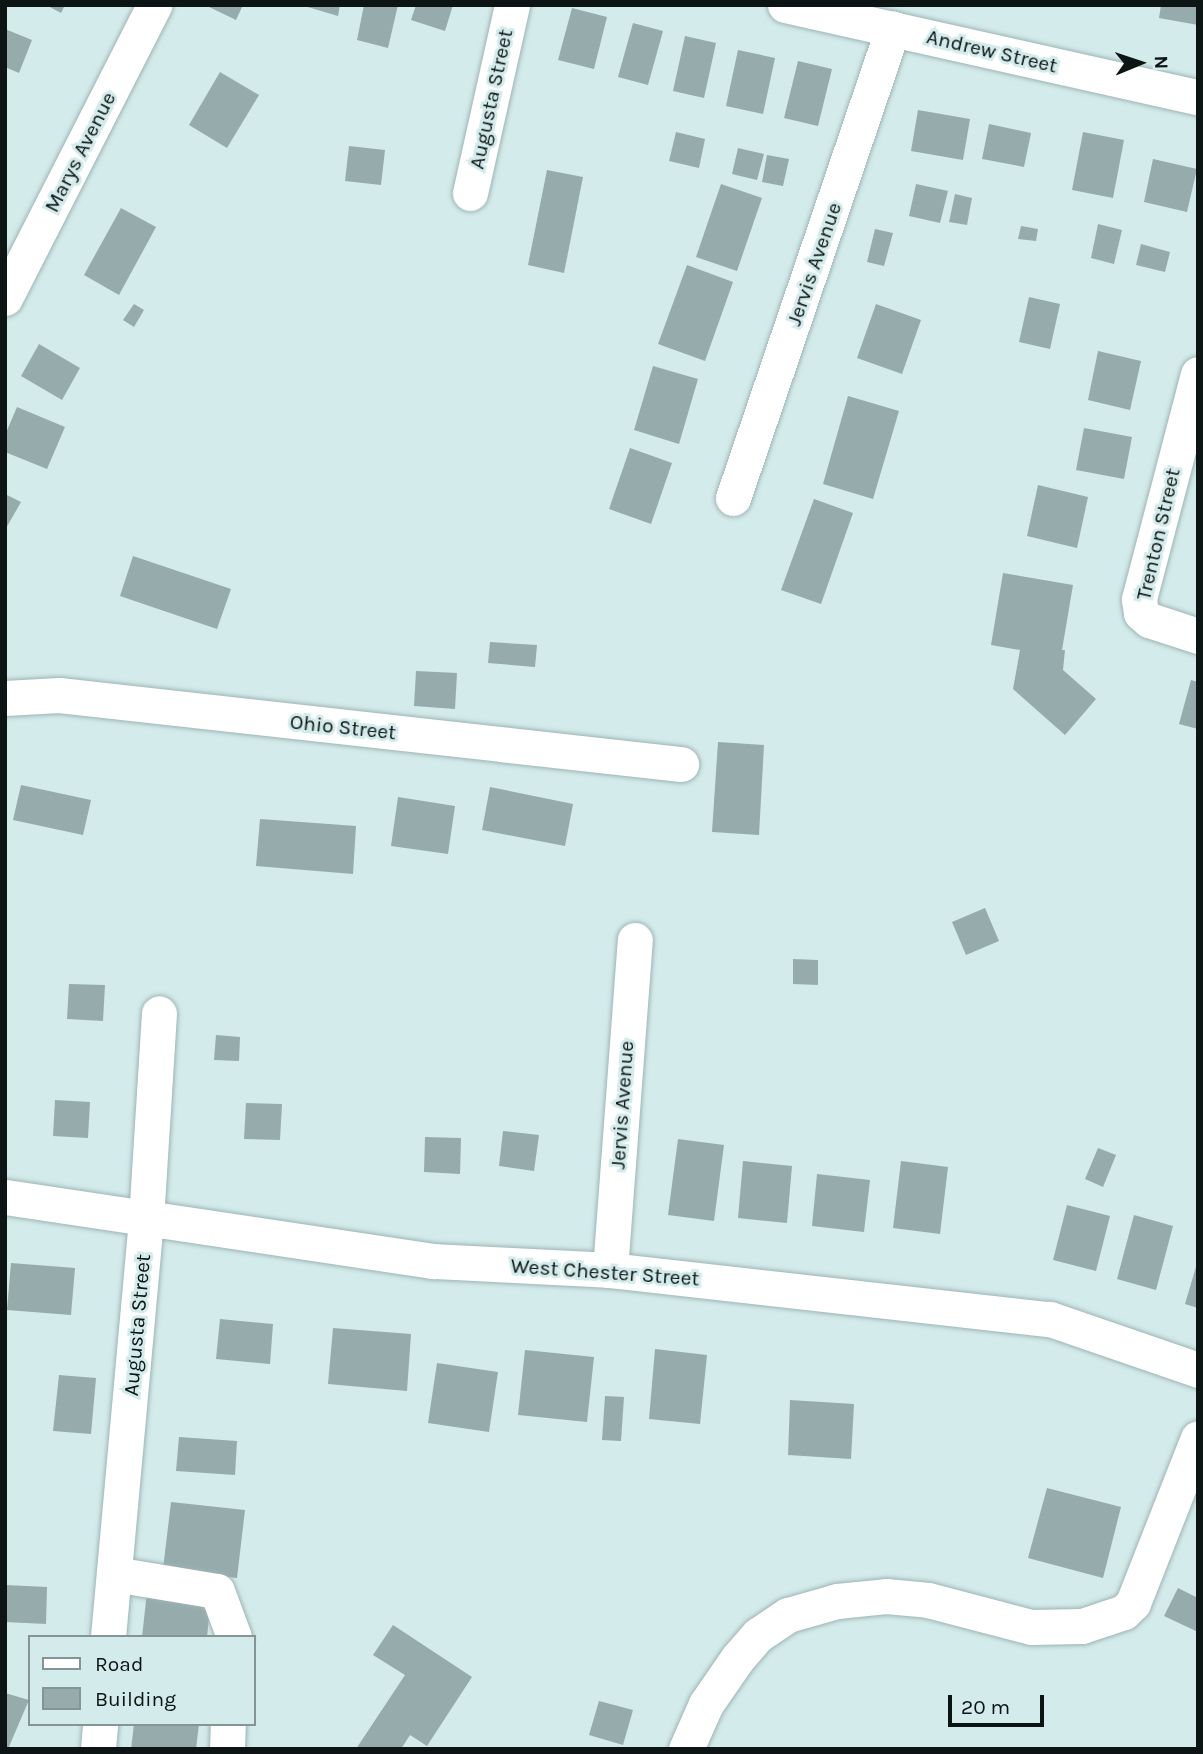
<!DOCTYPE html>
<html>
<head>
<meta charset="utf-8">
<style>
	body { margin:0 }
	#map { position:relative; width:1203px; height:1754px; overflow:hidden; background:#d4ebeb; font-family:Karla,sans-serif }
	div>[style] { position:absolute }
	.building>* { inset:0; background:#96acac }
	.roads { filter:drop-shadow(0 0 2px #9eb4b4) drop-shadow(0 0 2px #9eb4b4) }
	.minor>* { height:35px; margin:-17.5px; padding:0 17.5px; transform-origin:17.5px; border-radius:17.5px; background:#fff }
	span { translate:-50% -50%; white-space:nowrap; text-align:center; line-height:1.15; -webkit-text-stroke:6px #d4ebeb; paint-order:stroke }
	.street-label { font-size:21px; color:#0c1414 }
	.frame { position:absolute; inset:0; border:7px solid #0c1414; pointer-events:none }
	.legend { position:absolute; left:28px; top:1635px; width:228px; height:91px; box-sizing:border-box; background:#d4ebeb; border:2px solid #849595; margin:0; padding:9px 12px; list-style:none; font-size:21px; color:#0c1414 }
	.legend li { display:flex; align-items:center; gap:14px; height:35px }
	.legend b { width:35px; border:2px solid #849595 }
	.north { position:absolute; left:1105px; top:28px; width:70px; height:70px; -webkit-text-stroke:5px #d4ebeb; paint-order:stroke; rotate:88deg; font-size:19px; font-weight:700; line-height:28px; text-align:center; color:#0c1414 }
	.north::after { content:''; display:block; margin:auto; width:24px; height:32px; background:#0c1414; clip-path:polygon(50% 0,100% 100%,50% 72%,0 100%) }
	.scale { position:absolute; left:948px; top:1695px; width:96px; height:32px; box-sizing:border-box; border:4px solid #0c1414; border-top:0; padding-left:9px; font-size:21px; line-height:24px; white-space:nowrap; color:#0c1414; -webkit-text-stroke:5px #d4ebeb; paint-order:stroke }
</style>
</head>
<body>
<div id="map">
	<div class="building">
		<i style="clip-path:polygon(46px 5px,65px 5px,61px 13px)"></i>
		<i style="clip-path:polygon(205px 5px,243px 5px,236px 20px)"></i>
		<i style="clip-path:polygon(301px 5px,340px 5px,338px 16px)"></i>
		<i style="clip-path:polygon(364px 5px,398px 5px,388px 48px,357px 40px)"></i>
		<i style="clip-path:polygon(416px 5px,453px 5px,445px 31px,411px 20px)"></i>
		<i style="clip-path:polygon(1161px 5px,1198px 5px,1198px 25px,1159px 18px)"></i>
		<i style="clip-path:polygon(572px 8px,607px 17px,594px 69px,558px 60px)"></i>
		<i style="clip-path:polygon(633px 23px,663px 31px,648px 85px,618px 77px)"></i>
		<i style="clip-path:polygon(5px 29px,32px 40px,19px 73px,5px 67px)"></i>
		<i style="clip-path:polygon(685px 36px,716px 43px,704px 98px,673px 91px)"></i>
		<i style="clip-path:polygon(738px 50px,775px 58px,763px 114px,726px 106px)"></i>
		<i style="clip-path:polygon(798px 61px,832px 69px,818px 126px,784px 118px)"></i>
		<i style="clip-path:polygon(220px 72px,259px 95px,227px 148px,189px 125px)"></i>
		<i style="clip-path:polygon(918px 110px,970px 119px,963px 160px,911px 151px)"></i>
		<i style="clip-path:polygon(989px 124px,1031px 133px,1024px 167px,982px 159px)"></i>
		<i style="clip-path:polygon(676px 132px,705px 139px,699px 168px,669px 161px)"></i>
		<i style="clip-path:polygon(1083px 132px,1124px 140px,1113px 198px,1072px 190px)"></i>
		<i style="clip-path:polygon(349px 146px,385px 150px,381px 185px,345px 181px)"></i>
		<i style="clip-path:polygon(738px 148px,764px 154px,757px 180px,732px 174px)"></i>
		<i style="clip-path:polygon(767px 155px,789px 159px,783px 186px,762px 182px)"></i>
		<i style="clip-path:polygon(1153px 159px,1197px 169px,1187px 212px,1144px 202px)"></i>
		<i style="clip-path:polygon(547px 170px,583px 177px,564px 273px,528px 265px)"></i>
		<i style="clip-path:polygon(721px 184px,762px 198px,737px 271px,696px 257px)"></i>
		<i style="clip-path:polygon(916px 184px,948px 191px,940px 223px,909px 216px)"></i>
		<i style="clip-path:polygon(955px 194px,972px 198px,967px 225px,949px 222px)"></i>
		<i style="clip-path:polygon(121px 208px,156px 227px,119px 295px,84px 275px)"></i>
		<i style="clip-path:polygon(1098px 224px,1122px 230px,1114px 264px,1091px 258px)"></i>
		<i style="clip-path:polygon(1021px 226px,1038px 229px,1036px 241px,1018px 239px)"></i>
		<i style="clip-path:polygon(875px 229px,893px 233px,884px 266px,867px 262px)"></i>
		<i style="clip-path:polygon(1141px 244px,1170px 252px,1165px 272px,1136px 265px)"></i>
		<i style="clip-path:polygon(687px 265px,733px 282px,705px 361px,658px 344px)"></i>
		<i style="clip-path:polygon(1029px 297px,1060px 304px,1050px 349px,1019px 342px)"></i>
		<i style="clip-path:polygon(134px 304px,144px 310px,134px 327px,123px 320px)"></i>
		<i style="clip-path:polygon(876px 304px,921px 320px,902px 374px,857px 358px)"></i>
		<i style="clip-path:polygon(39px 344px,80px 368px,62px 400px,21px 376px)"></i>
		<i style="clip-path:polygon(1098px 351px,1141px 361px,1130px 410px,1088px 400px)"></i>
		<i style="clip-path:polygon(653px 366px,698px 379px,679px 444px,634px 430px)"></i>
		<i style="clip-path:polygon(848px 396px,899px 411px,873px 499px,823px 484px)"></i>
		<i style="clip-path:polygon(17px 407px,65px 427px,47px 469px,5px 452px,5px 435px)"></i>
		<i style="clip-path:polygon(1084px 428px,1132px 437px,1124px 479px,1076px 470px)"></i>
		<i style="clip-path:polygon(630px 448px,672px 463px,651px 524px,609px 509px)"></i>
		<i style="clip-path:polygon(1038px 485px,1088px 497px,1077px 548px,1027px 536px)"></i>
		<i style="clip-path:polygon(5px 494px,21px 502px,5px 530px)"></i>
		<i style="clip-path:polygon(814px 499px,853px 513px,821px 604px,781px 590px)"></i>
		<i style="clip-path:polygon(133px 556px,231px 589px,217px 629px,120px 596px)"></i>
		<i style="clip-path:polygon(1003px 573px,1073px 585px,1062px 650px,1065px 650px,1063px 670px,1096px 699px,1065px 735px,1013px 689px,1020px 650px,991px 645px)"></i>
		<i style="clip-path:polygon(490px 642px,537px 645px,535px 667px,488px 663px)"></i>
		<i style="clip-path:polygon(416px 671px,457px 673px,455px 709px,414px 706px)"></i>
		<i style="clip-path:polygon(1191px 680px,1198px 682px,1198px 729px,1179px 724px)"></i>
		<i style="clip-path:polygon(718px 742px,764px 745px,759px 835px,712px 832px)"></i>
		<i style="clip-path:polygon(21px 785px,91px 800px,83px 835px,13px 820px)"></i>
		<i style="clip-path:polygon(490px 787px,573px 804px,565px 846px,482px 830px)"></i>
		<i style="clip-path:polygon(398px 797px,455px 806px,448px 854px,391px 846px)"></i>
		<i style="clip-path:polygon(260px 819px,356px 826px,353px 874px,256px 866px)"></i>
		<i style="clip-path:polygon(985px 908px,999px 941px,966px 955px,952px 922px)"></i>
		<i style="clip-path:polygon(793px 959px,818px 960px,818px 985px,793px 984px)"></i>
		<i style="clip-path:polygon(69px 984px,105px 985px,103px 1021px,67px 1019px)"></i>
		<i style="clip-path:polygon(216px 1035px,240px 1037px,239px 1061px,214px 1060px)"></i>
		<i style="clip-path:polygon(55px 1100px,90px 1102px,88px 1138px,53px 1136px)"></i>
		<i style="clip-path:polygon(246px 1103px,282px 1104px,280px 1140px,244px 1139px)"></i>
		<i style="clip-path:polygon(503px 1131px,539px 1135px,534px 1171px,499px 1166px)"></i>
		<i style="clip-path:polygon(425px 1137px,461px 1138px,460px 1174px,424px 1172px)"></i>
		<i style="clip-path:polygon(678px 1139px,724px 1145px,714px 1221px,668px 1215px)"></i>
		<i style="clip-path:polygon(1098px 1148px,1116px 1155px,1103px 1187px,1085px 1179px)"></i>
		<i style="clip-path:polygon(743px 1161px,792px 1166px,787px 1223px,738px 1218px)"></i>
		<i style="clip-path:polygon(901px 1161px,948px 1167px,940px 1234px,893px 1228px)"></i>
		<i style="clip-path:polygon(817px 1174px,870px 1180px,864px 1232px,812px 1226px)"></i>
		<i style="clip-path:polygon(1067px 1205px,1110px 1216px,1096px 1271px,1053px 1260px)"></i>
		<i style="clip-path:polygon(1134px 1215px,1173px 1226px,1156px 1290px,1117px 1279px)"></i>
		<i style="clip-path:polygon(1198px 1260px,1198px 1308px,1185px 1304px)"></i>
		<i style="clip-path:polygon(11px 1263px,75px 1268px,71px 1315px,7px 1310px)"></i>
		<i style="clip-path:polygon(220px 1319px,273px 1324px,270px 1364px,216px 1359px)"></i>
		<i style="clip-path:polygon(333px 1328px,411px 1334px,407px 1391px,328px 1384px)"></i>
		<i style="clip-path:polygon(655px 1349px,707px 1355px,700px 1424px,649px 1419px)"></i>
		<i style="clip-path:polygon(525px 1350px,594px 1357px,587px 1422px,518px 1415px)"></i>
		<i style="clip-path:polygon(437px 1363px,498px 1372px,489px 1432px,428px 1423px)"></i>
		<i style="clip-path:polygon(59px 1375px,96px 1378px,91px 1434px,53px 1431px)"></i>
		<i style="clip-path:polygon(605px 1396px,624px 1397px,621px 1441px,602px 1440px)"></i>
		<i style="clip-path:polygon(790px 1400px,854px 1404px,851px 1459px,788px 1455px)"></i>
		<i style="clip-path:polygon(179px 1437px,237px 1441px,235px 1475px,176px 1471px)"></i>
		<i style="clip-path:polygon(1047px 1488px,1121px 1507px,1103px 1578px,1028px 1558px)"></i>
		<i style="clip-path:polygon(171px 1502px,245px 1510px,237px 1578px,163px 1569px)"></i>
		<i style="clip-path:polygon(5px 1585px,47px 1587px,46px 1624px,5px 1622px)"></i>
		<i style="clip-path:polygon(1178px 1588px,1198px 1598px,1198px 1632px,1164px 1616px)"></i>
		<i style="clip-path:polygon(147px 1592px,211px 1598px,207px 1637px,142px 1637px)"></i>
		<i style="clip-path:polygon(393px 1625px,472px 1677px,427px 1746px,410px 1735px,401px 1749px,356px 1749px,405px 1675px,373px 1655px)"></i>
		<i style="clip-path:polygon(5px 1693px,29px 1700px,8px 1749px,5px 1749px)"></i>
		<i style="clip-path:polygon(599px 1701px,633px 1710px,623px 1745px,589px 1735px)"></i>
		<i style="clip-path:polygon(134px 1724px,199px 1724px,196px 1749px,131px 1749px)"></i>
	</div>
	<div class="roads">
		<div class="minor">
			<i style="left:785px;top:5px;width:423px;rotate:12.6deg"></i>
			<i style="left:470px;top:193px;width:193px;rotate:-77.4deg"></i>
			<i style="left:5px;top:298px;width:329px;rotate:-63deg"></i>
			<i style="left:1198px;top:374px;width:233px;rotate:104.7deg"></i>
			<i style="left:1139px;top:599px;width:14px;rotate:82deg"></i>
			<i style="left:1141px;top:613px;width:11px;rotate:41deg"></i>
			<i style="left:1149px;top:620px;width:52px;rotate:18.1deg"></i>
			<i style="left:733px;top:498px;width:496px;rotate:-71.2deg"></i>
			<i style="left:5px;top:698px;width:54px;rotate:-3.2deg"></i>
			<i style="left:59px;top:695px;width:626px;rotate:6.33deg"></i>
			<i style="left:5px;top:1197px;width:433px;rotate:8.5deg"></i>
			<i style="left:433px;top:1261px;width:177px;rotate:2.9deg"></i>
			<i style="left:610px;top:1270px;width:443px;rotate:6.4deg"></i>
			<i style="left:1050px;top:1319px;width:157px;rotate:19deg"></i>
			<i style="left:610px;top:1270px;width:331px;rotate:-85.7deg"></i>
			<i style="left:114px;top:1574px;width:104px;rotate:9.4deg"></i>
			<i style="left:217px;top:1591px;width:49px;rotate:69.7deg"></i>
			<i style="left:108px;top:1637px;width:419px;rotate:-84.8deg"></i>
			<i style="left:146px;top:1220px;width:207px;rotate:-86.4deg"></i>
			<i style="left:98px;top:1749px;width:25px;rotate:-85deg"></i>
			<i style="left:227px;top:1749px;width:25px;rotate:-88deg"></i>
			<i style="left:686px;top:1749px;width:49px;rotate:-66deg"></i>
			<i style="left:706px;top:1704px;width:55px;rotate:-55.4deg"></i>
			<i style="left:737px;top:1659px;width:32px;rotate:-49deg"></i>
			<i style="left:758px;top:1635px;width:36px;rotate:-34deg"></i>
			<i style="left:788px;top:1615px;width:51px;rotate:-15.9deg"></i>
			<i style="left:837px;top:1601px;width:49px;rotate:-5.8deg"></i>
			<i style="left:886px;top:1596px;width:42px;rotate:5.4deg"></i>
			<i style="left:928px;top:1600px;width:106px;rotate:14.7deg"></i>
			<i style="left:1031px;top:1627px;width:51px;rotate:-1.1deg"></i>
			<i style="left:1082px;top:1626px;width:44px;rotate:-18.4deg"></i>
			<i style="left:1124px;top:1612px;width:13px;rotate:-45deg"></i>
			<i style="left:1133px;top:1603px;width:177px;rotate:-68.5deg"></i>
		</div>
	</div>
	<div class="street-label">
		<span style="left:992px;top:51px;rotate:13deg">Andrew Street</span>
		<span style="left:491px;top:99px;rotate:-78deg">Augusta Street</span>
		<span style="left:80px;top:152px;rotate:-63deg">Marys Avenue</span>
		<span style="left:814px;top:264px;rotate:-71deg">Jervis Avenue</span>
		<span style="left:1158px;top:534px;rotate:-77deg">Trenton Street</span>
		<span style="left:343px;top:727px;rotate:6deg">Ohio Street</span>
		<span style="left:622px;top:1105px;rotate:-86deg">Jervis Avenue</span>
		<span style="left:605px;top:1272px;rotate:4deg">West Chester Street</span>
		<span style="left:137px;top:1325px;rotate:-85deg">Augusta Street</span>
	</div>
	<div class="frame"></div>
	<ul class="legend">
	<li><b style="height:9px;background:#fff"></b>Road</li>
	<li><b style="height:19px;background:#96acac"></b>Building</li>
	</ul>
	<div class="north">N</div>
	<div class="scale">20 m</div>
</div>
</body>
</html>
